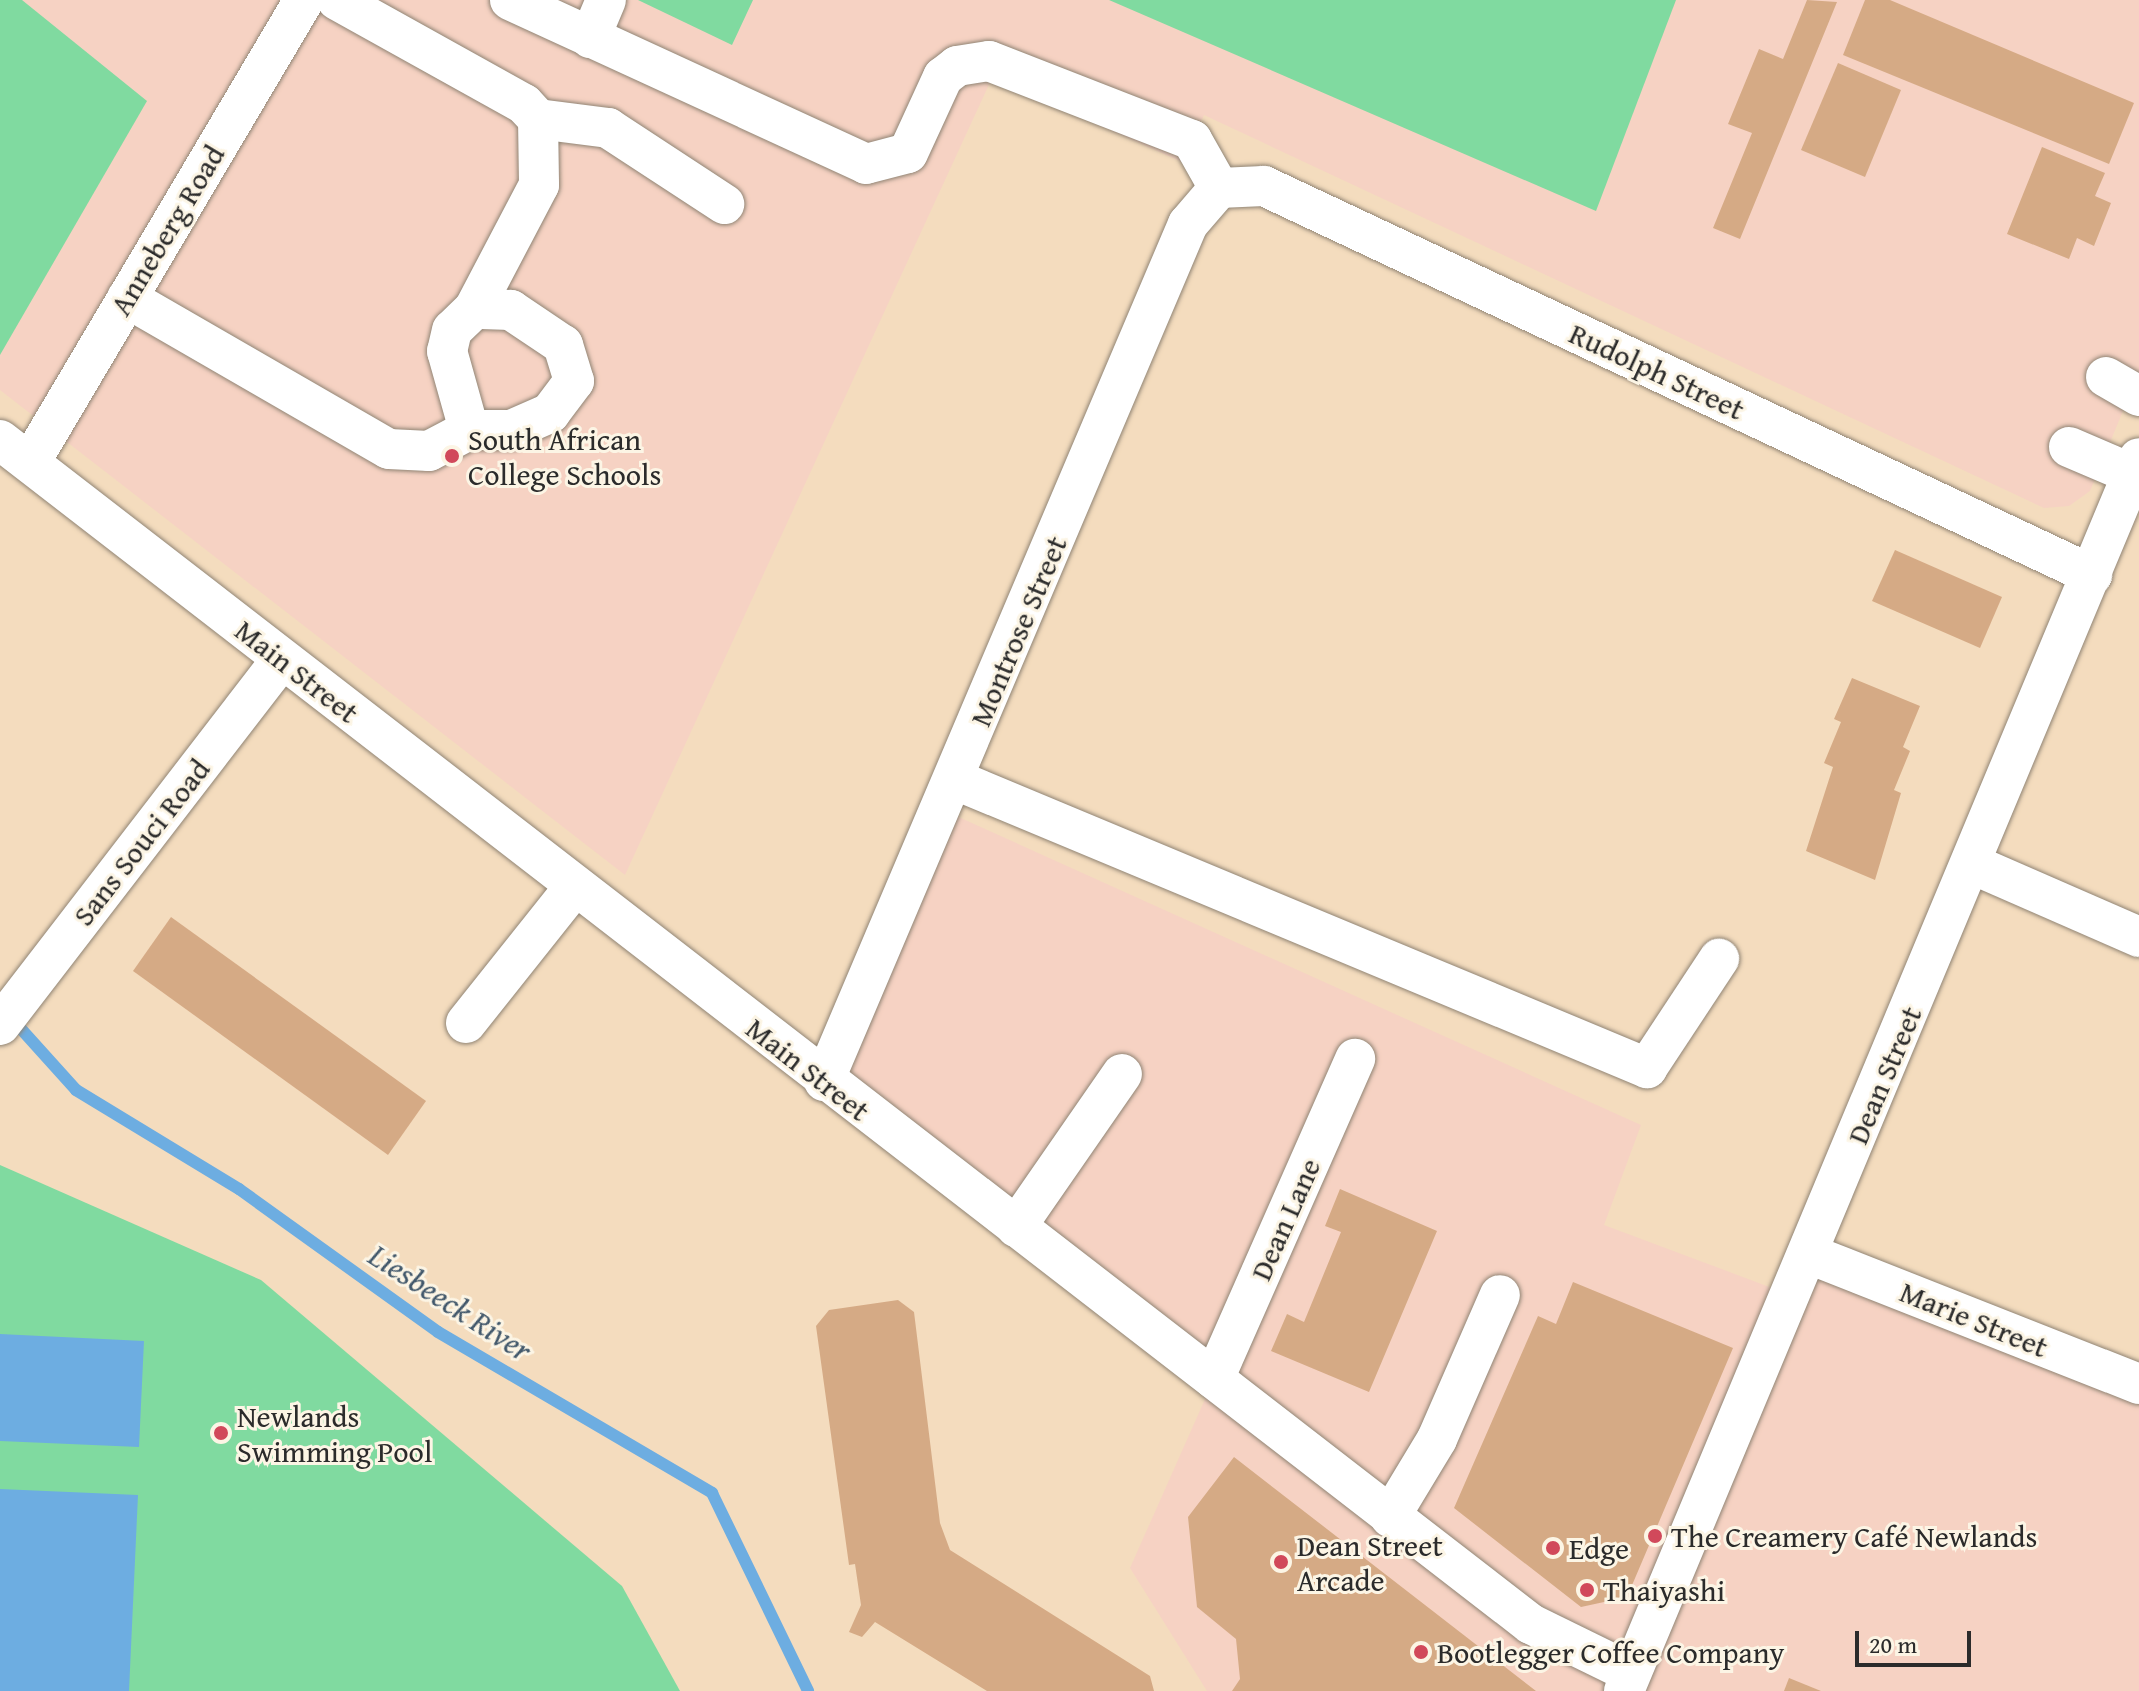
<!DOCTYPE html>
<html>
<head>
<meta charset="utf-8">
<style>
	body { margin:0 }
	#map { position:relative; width:2139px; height:1691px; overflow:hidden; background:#f4dcbe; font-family:"Gentium Book Plus",serif }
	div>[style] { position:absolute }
	.built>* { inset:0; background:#f6d2c3 }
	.green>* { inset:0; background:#80daa0 }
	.water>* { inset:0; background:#6dade1 }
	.stream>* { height:12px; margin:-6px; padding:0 6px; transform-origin:6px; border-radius:6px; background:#6dade1 }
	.building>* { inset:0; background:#d5aa85 }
	.roads { filter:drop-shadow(0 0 2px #908474) drop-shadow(0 0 2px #908474) }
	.minor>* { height:40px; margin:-20px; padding:0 20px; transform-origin:20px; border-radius:20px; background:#fff }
	.dots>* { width:22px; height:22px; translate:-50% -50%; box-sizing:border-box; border:4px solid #fcf5e5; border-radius:50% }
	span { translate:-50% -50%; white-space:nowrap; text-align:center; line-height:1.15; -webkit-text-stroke:6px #fcf5e5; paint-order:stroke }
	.street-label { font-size:30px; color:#2b2b2b }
	.poi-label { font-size:30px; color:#2b2b2b }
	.left { translate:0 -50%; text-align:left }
	.water-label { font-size:32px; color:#42586b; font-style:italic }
	.scale { position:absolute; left:1855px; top:1631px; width:116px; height:36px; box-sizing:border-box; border:4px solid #2b2b2b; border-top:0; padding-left:10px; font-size:24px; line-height:28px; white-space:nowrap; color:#2b2b2b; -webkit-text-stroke:6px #fcf5e5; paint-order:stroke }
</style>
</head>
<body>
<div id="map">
	<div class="built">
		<i style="clip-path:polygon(0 0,2139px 0,2139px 372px,2090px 491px,2069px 506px,2044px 508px,1204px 115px,1182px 162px,992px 78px,625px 875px,0 390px)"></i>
		<i style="clip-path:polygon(943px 810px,1641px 1125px,1604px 1225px,1791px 1295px,1809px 1254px,2139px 1384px,2139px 1691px,1207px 1691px,1130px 1568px,1214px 1379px,824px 1081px)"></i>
	</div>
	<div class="green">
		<i style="clip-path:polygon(0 0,22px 0,147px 101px,0 355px)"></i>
		<i style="clip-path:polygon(638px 0,753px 0,732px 45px)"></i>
		<i style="clip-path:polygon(1109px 0,1676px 0,1596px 211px)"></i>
		<i style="clip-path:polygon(0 1165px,261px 1280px,622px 1586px,680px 1691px,0 1691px)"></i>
	</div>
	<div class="water">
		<i style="clip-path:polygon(0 1334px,144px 1341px,139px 1447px,0 1441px)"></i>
		<i style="clip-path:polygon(0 1489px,138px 1495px,129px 1691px,0 1691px)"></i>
	</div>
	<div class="stream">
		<i style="left:13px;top:1020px;width:94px;rotate:48deg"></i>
		<i style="left:76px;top:1090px;width:191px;rotate:31.3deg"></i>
		<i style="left:239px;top:1189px;width:245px;rotate:35.7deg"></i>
		<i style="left:438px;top:1332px;width:318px;rotate:30.4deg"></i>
		<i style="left:712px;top:1493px;width:220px;rotate:64.1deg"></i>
	</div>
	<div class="building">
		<i style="clip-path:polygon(1807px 0,1837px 2px,1740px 239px,1713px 228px,1752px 133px,1728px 124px,1759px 49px,1783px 59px)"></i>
		<i style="clip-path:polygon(1865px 0,1890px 0,2134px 103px,2109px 164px,1843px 55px)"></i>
		<i style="clip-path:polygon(1838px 63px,1901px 90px,1865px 177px,1801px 150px)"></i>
		<i style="clip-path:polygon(2042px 147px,2105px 173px,2095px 196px,2111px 203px,2094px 246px,2077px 238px,2069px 259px,2007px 234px)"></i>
		<i style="clip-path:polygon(1895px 550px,2002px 597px,1980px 648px,1872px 601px)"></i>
		<i style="clip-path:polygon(1852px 678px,1920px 706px,1903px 747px,1910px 751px,1894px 790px,1901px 793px,1875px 880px,1806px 851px,1833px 767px,1824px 763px,1841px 722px,1834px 719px)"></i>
		<i style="clip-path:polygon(171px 917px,426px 1101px,388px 1155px,133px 971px)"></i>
		<i style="clip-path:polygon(1340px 1189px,1437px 1231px,1369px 1392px,1271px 1351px,1287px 1314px,1304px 1322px,1341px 1232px,1325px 1226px)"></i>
		<i style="clip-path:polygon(1573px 1282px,1733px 1348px,1627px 1597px,1581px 1607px,1454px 1508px,1538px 1316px,1556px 1324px)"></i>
		<i style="clip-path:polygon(898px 1300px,914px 1312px,940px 1523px,950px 1550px,1150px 1676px,1154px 1691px,987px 1691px,875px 1622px,862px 1637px,849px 1632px,861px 1605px,855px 1564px,849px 1565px,816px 1326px,829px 1310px)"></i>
		<i style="clip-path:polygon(1234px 1457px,1536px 1691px,1232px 1691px,1240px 1679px,1236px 1639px,1197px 1607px,1188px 1517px)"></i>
		<i style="clip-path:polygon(1789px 1678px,1821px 1691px,1784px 1691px)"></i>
	</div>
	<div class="roads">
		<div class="minor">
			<i style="left:337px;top:0;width:214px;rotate:29.1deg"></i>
			<i style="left:524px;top:104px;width:21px;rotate:47deg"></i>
			<i style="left:538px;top:119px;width:66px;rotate:89.1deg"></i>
			<i style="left:539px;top:185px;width:140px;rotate:117.7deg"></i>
			<i style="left:474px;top:309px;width:30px;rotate:136deg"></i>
			<i style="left:452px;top:330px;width:22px;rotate:103deg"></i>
			<i style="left:447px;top:351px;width:82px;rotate:74.4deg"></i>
			<i style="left:469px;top:430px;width:42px"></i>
			<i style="left:511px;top:430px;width:43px;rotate:-23.6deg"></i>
			<i style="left:550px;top:413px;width:40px;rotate:-53deg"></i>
			<i style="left:574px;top:381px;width:38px;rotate:-107deg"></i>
			<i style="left:563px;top:345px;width:63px;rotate:-146.1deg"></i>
			<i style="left:511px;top:310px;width:37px;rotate:-178deg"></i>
			<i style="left:510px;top:0;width:392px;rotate:24.7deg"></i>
			<i style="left:866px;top:164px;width:43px;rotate:-14.7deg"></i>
			<i style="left:908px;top:153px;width:84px;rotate:-65.3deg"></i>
			<i style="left:943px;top:77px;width:18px;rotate:-38deg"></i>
			<i style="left:957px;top:66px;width:32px;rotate:-9deg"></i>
			<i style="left:989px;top:61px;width:218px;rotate:21.3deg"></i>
			<i style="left:1192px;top:140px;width:55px;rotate:60.6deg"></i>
			<i style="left:590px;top:38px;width:41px;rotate:-67.2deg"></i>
			<i style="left:538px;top:119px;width:71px;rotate:7.3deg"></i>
			<i style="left:608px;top:128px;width:139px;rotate:33.2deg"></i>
			<i style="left:127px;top:298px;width:302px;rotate:30deg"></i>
			<i style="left:389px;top:449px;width:40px;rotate:2.9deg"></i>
			<i style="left:429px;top:451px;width:45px;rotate:-27.7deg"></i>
			<i style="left:2106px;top:377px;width:38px;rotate:30deg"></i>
			<i style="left:0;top:440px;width:1935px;rotate:37.72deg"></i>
			<i style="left:1531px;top:1624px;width:111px;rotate:26.1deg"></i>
			<i style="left:2069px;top:447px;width:69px;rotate:23.2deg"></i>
			<i style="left:31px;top:461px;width:536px;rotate:-59.37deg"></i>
			<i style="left:956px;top:780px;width:749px;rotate:22.63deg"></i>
			<i style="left:1647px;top:1068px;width:131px;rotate:-56.6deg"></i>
			<i style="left:1972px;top:864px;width:182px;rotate:23.6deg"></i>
			<i style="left:466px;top:1023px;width:174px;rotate:-51.5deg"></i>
			<i style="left:0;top:1025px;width:462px;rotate:-52.4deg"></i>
			<i style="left:824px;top:1081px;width:931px;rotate:-66.99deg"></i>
			<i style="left:1188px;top:224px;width:48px;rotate:-49.3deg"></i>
			<i style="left:1219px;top:188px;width:45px;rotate:-2.5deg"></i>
			<i style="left:1264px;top:186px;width:915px;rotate:25.16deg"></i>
			<i style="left:1016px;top:1227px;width:186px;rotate:-55.3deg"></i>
			<i style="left:1809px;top:1254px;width:355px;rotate:21.5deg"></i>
			<i style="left:1214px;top:1379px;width:350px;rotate:-66.2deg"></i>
			<i style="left:1390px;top:1517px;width:91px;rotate:-58.9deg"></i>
			<i style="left:1437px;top:1439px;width:157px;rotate:-66.4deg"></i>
			<i style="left:1624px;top:1691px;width:1336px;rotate:-67.33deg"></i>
		</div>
	</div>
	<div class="dots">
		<i style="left:452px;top:456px;background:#d1495b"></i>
		<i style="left:221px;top:1433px;background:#d1495b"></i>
		<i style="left:1655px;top:1536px;background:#d1495b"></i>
		<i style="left:1553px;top:1548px;background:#d1495b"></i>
		<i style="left:1281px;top:1562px;background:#d1495b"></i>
		<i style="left:1587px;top:1590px;background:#d1495b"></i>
		<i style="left:1421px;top:1652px;background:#d1495b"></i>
	</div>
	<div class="street-label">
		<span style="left:167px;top:230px;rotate:-59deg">Anneberg Road</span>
		<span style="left:1657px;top:371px;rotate:25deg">Rudolph Street</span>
		<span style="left:1018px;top:631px;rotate:-67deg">Montrose Street</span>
		<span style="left:297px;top:671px;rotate:38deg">Main Street</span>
		<span style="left:141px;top:842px;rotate:-52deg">Sans Souci Road</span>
		<span style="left:808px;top:1069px;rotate:38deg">Main Street</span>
		<span style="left:1884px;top:1075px;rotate:-67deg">Dean Street</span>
		<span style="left:1285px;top:1219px;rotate:-66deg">Dean Lane</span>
		<span style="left:1974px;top:1319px;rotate:22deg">Marie Street</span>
	</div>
	<div class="poi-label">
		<span class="left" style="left:468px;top:456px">South African<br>College Schools</span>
		<span class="left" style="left:237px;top:1433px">Newlands<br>Swimming Pool</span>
		<span class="left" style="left:1671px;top:1536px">The Creamery Café Newlands</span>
		<span class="left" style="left:1297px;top:1562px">Dean Street<br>Arcade</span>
		<span class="left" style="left:1569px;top:1548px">Edge</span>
		<span class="left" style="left:1603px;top:1590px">Thaiyashi</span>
		<span class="left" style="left:1437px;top:1652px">Bootlegger Coffee Company</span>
	</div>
	<div class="water-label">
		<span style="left:450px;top:1303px;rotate:33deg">Liesbeeck River</span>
	</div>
	<div class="scale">20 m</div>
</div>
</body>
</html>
